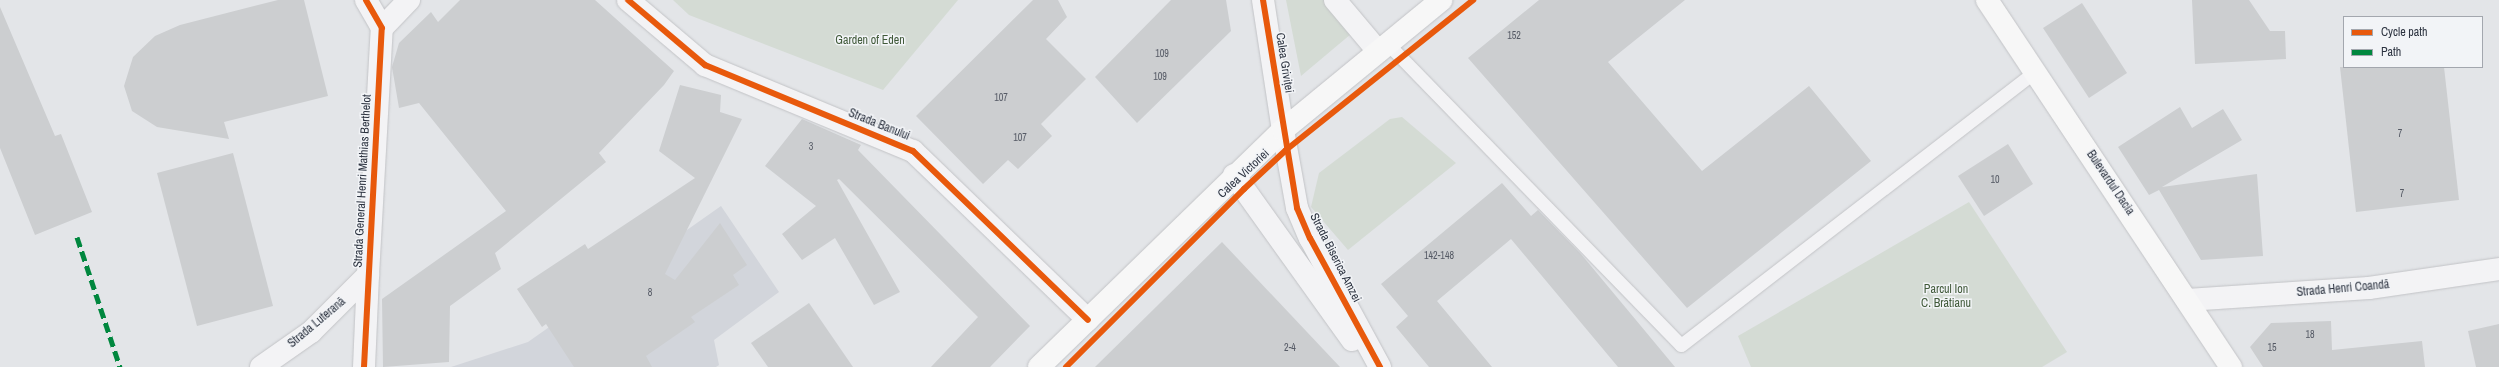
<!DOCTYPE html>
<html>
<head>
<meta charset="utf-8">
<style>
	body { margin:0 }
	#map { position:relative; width:2499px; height:367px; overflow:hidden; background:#e3e5e8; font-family:"Archivo Narrow",sans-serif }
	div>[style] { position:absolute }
	.built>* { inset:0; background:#d2d5db }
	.green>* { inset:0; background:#d4dbd4 }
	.building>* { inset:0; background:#ccced0 }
	.roads { filter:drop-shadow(0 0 1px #c2c3c6) drop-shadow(0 0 1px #c2c3c6) }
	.service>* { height:13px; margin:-6.5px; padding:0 6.5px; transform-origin:6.5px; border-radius:6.5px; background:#f3f3f5 }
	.minor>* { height:22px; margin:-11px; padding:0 11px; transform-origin:11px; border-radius:11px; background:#f3f3f5 }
	.tertiary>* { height:22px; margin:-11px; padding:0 11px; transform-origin:11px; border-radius:11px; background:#f3f3f5 }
	.secondary>* { height:22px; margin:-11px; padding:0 11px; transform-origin:11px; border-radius:11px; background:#f7f7f7 }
	.primary>* { height:22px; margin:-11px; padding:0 11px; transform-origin:11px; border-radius:11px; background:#f7f7f7 }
	.quiet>* { height:5px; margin-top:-2.5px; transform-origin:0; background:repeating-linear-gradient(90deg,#00873e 0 10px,transparent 0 15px) }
	.cycleway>* { height:6px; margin:-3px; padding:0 3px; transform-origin:3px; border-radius:3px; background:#e8590c }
	span { translate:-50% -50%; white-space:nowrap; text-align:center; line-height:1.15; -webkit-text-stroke:3px #f2f4f7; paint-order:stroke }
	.number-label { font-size:10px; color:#555a65 }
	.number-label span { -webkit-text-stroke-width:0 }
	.park-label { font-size:12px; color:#415a3a }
	.street-label { font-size:12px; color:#2c3340 }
	.legend { position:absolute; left:2343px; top:16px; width:140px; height:52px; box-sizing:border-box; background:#f2f4f7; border:1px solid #a3a7ae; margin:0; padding:5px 7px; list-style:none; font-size:12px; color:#2c3340 }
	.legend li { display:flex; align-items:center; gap:8px; height:20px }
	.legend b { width:20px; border:1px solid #a3a7ae }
</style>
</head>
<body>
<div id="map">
	<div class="built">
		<i style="clip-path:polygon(721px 206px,779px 292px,714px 340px,719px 365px,716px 367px,451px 367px,528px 342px)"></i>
	</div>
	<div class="green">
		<i style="clip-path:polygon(673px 0,958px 0,883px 90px,689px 15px)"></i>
		<i style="clip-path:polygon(1286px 0,1324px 0,1351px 34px,1301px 76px)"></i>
		<i style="clip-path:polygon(1402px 117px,1456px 163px,1348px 250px,1311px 207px,1319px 173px,1390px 119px)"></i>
		<i style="clip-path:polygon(1969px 202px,2067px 352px,2042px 367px,1751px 367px,1738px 336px)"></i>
	</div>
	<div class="building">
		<i style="clip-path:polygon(278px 0,304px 0,328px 96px,224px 122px,229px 139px,157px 127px,132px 111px,124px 86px,133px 57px,155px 36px,180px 25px)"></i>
		<i style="clip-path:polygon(460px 0,595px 0,674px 71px,664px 85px,599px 153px,606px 162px,495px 253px,501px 269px,450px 306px,449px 362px,383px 367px,382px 299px,506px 211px,419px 103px,399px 108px,392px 67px,399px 43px,431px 12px,438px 22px)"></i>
		<i style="clip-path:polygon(1033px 0,1058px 0,1067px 17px,1046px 39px,1086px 79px,1041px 124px,1052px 136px,1018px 169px,1008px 160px,983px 184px,916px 116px)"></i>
		<i style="clip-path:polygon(1171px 0,1226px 0,1231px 31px,1137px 123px,1095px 77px)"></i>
		<i style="clip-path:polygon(1539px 0,1685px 0,1608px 62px,1702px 171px,1809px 86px,1871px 161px,1687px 308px,1468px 58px)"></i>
		<i style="clip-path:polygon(2192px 0,2249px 0,2270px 31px,2285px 31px,2286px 59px,2195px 64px)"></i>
		<i style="clip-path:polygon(2082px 3px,2127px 73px,2089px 98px,2043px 28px)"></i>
		<i style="clip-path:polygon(0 7px,55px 136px,61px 134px,92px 212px,35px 235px,0 148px)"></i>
		<i style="clip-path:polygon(2340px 67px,2444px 67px,2459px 200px,2356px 212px)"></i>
		<i style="clip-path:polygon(680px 85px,721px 95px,720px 112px,742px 119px,665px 274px,675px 280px,720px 223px,747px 265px,733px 275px,739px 285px,691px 317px,695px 322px,646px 356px,652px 367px,574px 367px,546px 324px,542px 327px,517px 289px,585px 244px,588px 249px,695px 178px,659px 151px)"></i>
		<i style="clip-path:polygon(2180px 107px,2192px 128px,2223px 109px,2242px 140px,2162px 187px,2257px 174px,2263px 256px,2201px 260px,2159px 190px,2149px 195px,2118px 147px)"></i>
		<i style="clip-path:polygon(802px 119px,861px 145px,858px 150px,1030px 326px,990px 367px,931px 367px,978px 317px,839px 179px,837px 180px,900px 292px,874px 305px,835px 238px,802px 260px,782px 234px,816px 206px,765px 166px)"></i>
		<i style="clip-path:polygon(2008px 144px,2033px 184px,1984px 216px,1958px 176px)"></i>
		<i style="clip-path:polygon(233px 153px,273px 306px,197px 326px,157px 173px)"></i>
		<i style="clip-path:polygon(1502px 183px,1531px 216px,1538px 210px,1581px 254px,1675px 367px,1618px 367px,1511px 239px,1437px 301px,1492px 367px,1429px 367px,1396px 327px,1408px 316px,1381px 284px)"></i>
		<i style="clip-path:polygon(1222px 242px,1340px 367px,1095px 367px)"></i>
		<i style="clip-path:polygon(809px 303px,853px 367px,768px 367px,751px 343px)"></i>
		<i style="clip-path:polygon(2331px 321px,2332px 350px,2422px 341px,2425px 367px,2263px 367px,2250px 347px,2271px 323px)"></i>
		<i style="clip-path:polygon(2499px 324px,2499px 367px,2476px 367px,2468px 331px)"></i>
	</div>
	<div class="roads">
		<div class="service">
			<i style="left:1387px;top:43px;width:421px;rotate:45.8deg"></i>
			<i style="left:1681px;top:345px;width:448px;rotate:-37.7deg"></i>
		</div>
		<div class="minor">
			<i style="left:366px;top:0;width:32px;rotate:60deg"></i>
			<i style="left:628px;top:0;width:101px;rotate:40.2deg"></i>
			<i style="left:705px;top:65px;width:225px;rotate:22.5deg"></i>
			<i style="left:913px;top:151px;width:243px;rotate:44deg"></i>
			<i style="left:1283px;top:130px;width:79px;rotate:79.8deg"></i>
			<i style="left:1297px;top:208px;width:33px;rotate:67deg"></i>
			<i style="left:1310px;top:238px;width:147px;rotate:61.5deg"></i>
			<i style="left:1234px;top:175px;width:203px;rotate:54.4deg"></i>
			<i style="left:2187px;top:300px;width:182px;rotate:-3.8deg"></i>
			<i style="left:2369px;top:288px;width:131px;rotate:-8.3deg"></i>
			<i style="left:364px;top:367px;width:92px;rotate:-87.5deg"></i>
		</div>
		<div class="tertiary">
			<i style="left:1263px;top:0;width:132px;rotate:81.3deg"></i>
			<i style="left:1335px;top:0;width:67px;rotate:49.9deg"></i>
			<i style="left:261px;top:367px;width:61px;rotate:-35deg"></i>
			<i style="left:311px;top:332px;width:81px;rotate:-45deg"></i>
			<i style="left:368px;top:275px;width:247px;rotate:-86.8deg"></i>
			<i style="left:382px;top:28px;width:39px;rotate:-46deg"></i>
		</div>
		<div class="secondary">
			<i style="left:1039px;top:367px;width:340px;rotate:-44.2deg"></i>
			<i style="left:1283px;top:130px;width:205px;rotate:-39.4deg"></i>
		</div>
		<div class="primary">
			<i style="left:1987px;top:0;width:441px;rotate:56.4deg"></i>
		</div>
	</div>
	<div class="quiet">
		<i style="left:77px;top:237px;width:137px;rotate:71.7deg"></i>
	</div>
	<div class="cycleway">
		<i style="left:628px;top:0;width:101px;rotate:40.2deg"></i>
		<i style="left:705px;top:65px;width:225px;rotate:22.5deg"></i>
		<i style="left:913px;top:151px;width:243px;rotate:44deg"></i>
		<i style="left:1263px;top:0;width:211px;rotate:80.7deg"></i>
		<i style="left:1297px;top:208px;width:33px;rotate:67deg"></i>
		<i style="left:1310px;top:238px;width:147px;rotate:61.5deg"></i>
		<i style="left:364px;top:367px;width:339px;rotate:-87deg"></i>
		<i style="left:382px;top:28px;width:32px;rotate:-120deg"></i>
		<i style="left:1066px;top:367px;width:252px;rotate:-45deg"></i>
		<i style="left:1244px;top:189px;width:57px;rotate:-42.9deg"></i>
		<i style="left:1286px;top:150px;width:240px;rotate:-38.7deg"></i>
	</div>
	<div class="number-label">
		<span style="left:1514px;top:36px">152</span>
		<span style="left:1162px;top:54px">109</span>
		<span style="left:1160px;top:77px">109</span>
		<span style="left:1001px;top:98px">107</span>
		<span style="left:2400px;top:134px">7</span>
		<span style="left:1020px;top:138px">107</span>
		<span style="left:811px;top:147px">3</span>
		<span style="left:1995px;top:180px">10</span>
		<span style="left:2402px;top:194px">7</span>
		<span style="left:1439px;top:256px">142-148</span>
		<span style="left:650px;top:293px">8</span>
		<span style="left:2310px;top:335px">18</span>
		<span style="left:1290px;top:348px">2-4</span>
		<span style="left:2272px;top:348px">15</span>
	</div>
	<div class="park-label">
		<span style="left:870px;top:41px">Garden of Eden</span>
		<span style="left:1946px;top:297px">Parcul Ion<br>C. Brătianu</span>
	</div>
	<div class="street-label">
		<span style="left:1284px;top:63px;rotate:81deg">Calea Griviței</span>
		<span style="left:879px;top:125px;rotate:22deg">Strada Banului</span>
		<span style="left:1244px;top:174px;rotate:-43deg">Calea Victoriei</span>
		<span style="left:363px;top:181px;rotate:-87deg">Strada General Henri Mathias Berthelot</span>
		<span style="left:2110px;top:183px;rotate:56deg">Bulevardul Dacia</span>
		<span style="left:1335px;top:258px;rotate:63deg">Strada Biserica Amzei</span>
		<span style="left:2343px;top:289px;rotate:-5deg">Strada Henri Coandă</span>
		<span style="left:317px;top:323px;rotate:-40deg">Strada Luterană</span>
	</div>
	<ul class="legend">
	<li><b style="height:5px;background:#e8590c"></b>Cycle path</li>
	<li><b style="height:5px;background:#00873e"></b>Path</li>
	</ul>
</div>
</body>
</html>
